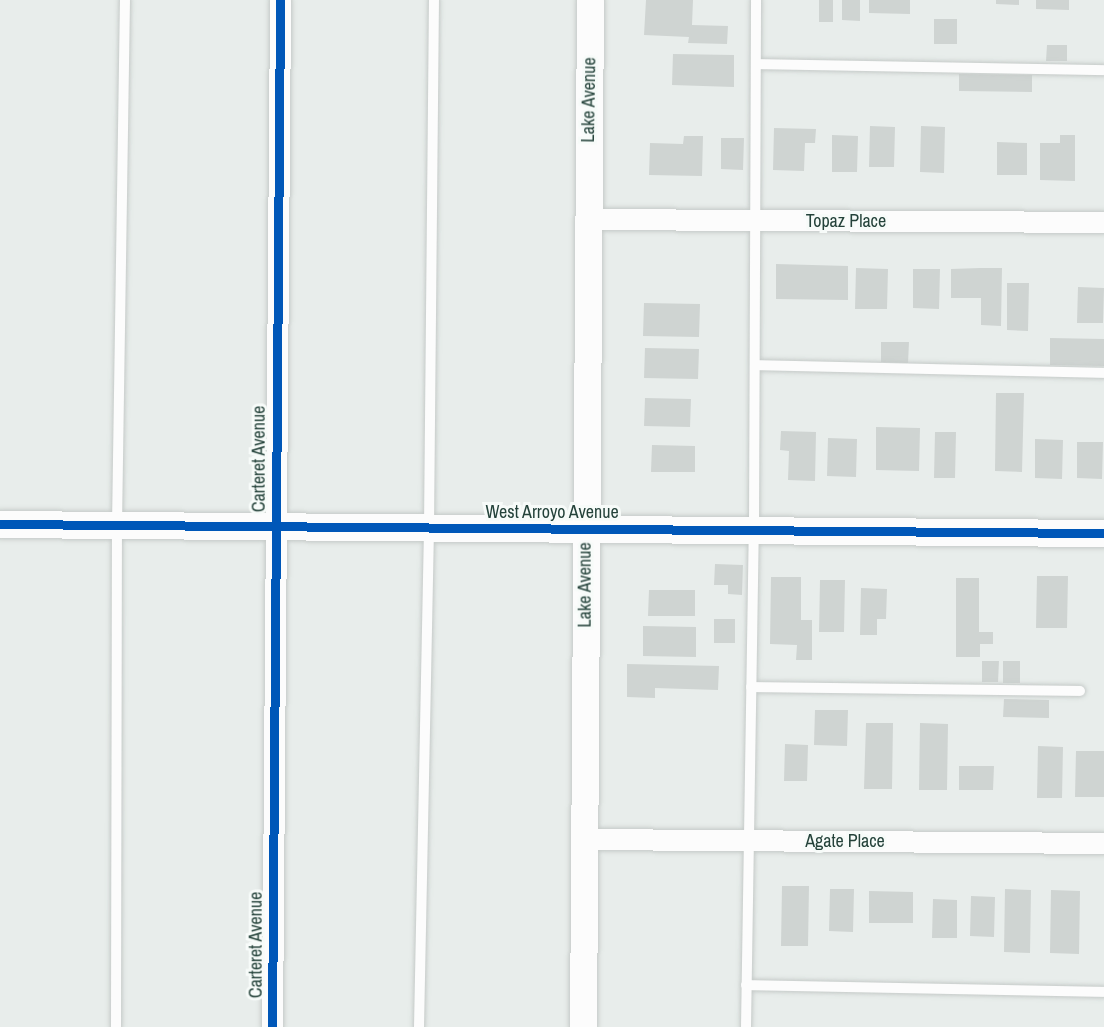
<!DOCTYPE html>
<html>
<head>
<meta charset="utf-8">
<style>
	body { margin:0 }
	#map { position:relative; width:1104px; height:1027px; overflow:hidden; background:#e8edeb; font-family:"Archivo Narrow",sans-serif }
	div>[style] { position:absolute }
	.building>* { inset:0; background:#cfd4d2 }
	.roads { filter:drop-shadow(0 0 2px #c5cac8) drop-shadow(0 0 2px #c5cac8) }
	.service>* { height:10px; margin:-5px; padding:0 5px; transform-origin:5px; border-radius:5px; background:#fcfcfc }
	.minor>* { height:21px; margin:-10.5px; padding:0 10.5px; transform-origin:10.5px; border-radius:10.5px; background:#fcfcfc }
	.tertiary>* { height:27px; margin:-13.5px; padding:0 13.5px; transform-origin:13.5px; border-radius:13.5px; background:#fcfcfc }
	.cycleway>* { height:9px; margin:-4.5px; padding:0 4.5px; transform-origin:4.5px; border-radius:4.5px; background:#0057b8 }
	span { translate:-50% -50%; white-space:nowrap; text-align:center; line-height:1.15; -webkit-text-stroke:6px #f7fbf9; paint-order:stroke }
	.street-label { font-size:18px; color:#24423a }
</style>
</head>
<body>
<div id="map">
	<div class="building">
		<i style="clip-path:polygon(646px 0,693px 0,692px 25px,728px 26px,727px 44px,688px 43px,689px 37px,644px 35px)"></i>
		<i style="clip-path:polygon(819px 0,833px 0,833px 22px,819px 22px)"></i>
		<i style="clip-path:polygon(842px 0,860px 0,860px 21px,842px 20px)"></i>
		<i style="clip-path:polygon(869px 0,910px 0,910px 14px,869px 13px)"></i>
		<i style="clip-path:polygon(996px 0,1019px 0,1019px 5px,996px 4px)"></i>
		<i style="clip-path:polygon(1036px 0,1069px 0,1069px 10px,1036px 9px)"></i>
		<i style="clip-path:polygon(934px 19px,957px 19px,957px 44px,934px 44px)"></i>
		<i style="clip-path:polygon(1047px 45px,1067px 45px,1067px 61px,1046px 61px)"></i>
		<i style="clip-path:polygon(673px 54px,734px 55px,734px 87px,672px 85px)"></i>
		<i style="clip-path:polygon(959px 74px,1032px 75px,1032px 92px,959px 91px)"></i>
		<i style="clip-path:polygon(870px 126px,895px 127px,894px 167px,869px 167px)"></i>
		<i style="clip-path:polygon(921px 126px,945px 127px,944px 173px,920px 172px)"></i>
		<i style="clip-path:polygon(774px 128px,816px 129px,815px 143px,805px 143px,804px 171px,773px 170px)"></i>
		<i style="clip-path:polygon(832px 135px,858px 136px,857px 172px,832px 172px)"></i>
		<i style="clip-path:polygon(1060px 135px,1075px 135px,1075px 181px,1040px 180px,1040px 143px,1060px 143px)"></i>
		<i style="clip-path:polygon(684px 136px,703px 136px,702px 176px,649px 175px,650px 143px,683px 144px)"></i>
		<i style="clip-path:polygon(721px 138px,744px 138px,743px 170px,721px 169px)"></i>
		<i style="clip-path:polygon(997px 142px,1027px 143px,1027px 175px,997px 175px)"></i>
		<i style="clip-path:polygon(776px 264px,848px 266px,848px 300px,776px 299px)"></i>
		<i style="clip-path:polygon(856px 268px,888px 269px,887px 309px,855px 309px)"></i>
		<i style="clip-path:polygon(980px 268px,1002px 268px,1001px 326px,981px 325px,981px 298px,951px 298px,951px 269px)"></i>
		<i style="clip-path:polygon(913px 269px,940px 269px,939px 309px,913px 308px)"></i>
		<i style="clip-path:polygon(1007px 283px,1029px 283px,1028px 331px,1007px 330px)"></i>
		<i style="clip-path:polygon(1078px 287px,1104px 288px,1103px 323px,1077px 323px)"></i>
		<i style="clip-path:polygon(644px 303px,700px 304px,699px 337px,643px 336px)"></i>
		<i style="clip-path:polygon(1050px 338px,1104px 339px,1104px 366px,1050px 365px)"></i>
		<i style="clip-path:polygon(881px 342px,909px 342px,908px 363px,881px 362px)"></i>
		<i style="clip-path:polygon(645px 348px,699px 349px,698px 379px,644px 378px)"></i>
		<i style="clip-path:polygon(996px 393px,1024px 393px,1022px 472px,995px 471px)"></i>
		<i style="clip-path:polygon(645px 398px,691px 399px,690px 427px,644px 426px)"></i>
		<i style="clip-path:polygon(876px 427px,920px 428px,919px 471px,876px 470px)"></i>
		<i style="clip-path:polygon(781px 431px,816px 432px,815px 481px,788px 480px,789px 451px,780px 450px)"></i>
		<i style="clip-path:polygon(935px 432px,956px 432px,955px 478px,934px 478px)"></i>
		<i style="clip-path:polygon(828px 438px,857px 439px,856px 477px,827px 476px)"></i>
		<i style="clip-path:polygon(1035px 439px,1063px 440px,1062px 479px,1035px 478px)"></i>
		<i style="clip-path:polygon(1077px 442px,1103px 442px,1102px 479px,1077px 478px)"></i>
		<i style="clip-path:polygon(652px 445px,695px 446px,695px 472px,651px 472px)"></i>
		<i style="clip-path:polygon(715px 564px,743px 565px,742px 595px,728px 594px,728px 585px,714px 585px)"></i>
		<i style="clip-path:polygon(1037px 576px,1068px 576px,1067px 628px,1036px 628px)"></i>
		<i style="clip-path:polygon(771px 577px,801px 577px,801px 620px,812px 620px,812px 660px,796px 660px,797px 645px,770px 644px)"></i>
		<i style="clip-path:polygon(956px 578px,979px 578px,979px 632px,993px 632px,993px 644px,980px 644px,980px 657px,956px 657px)"></i>
		<i style="clip-path:polygon(820px 580px,845px 580px,844px 632px,819px 632px)"></i>
		<i style="clip-path:polygon(861px 588px,887px 589px,886px 619px,877px 619px,877px 635px,860px 635px)"></i>
		<i style="clip-path:polygon(649px 590px,695px 590px,695px 616px,648px 616px)"></i>
		<i style="clip-path:polygon(714px 619px,735px 619px,735px 643px,714px 643px)"></i>
		<i style="clip-path:polygon(643px 626px,696px 627px,696px 657px,643px 656px)"></i>
		<i style="clip-path:polygon(982px 661px,999px 661px,998px 682px,982px 682px)"></i>
		<i style="clip-path:polygon(1003px 661px,1020px 661px,1020px 683px,1003px 683px)"></i>
		<i style="clip-path:polygon(627px 664px,719px 666px,718px 690px,655px 688px,655px 698px,627px 697px)"></i>
		<i style="clip-path:polygon(1004px 699px,1049px 700px,1049px 718px,1003px 717px)"></i>
		<i style="clip-path:polygon(815px 710px,848px 710px,847px 746px,814px 745px)"></i>
		<i style="clip-path:polygon(866px 723px,893px 723px,892px 789px,864px 789px)"></i>
		<i style="clip-path:polygon(920px 723px,948px 724px,947px 790px,919px 790px)"></i>
		<i style="clip-path:polygon(785px 744px,808px 745px,807px 781px,784px 781px)"></i>
		<i style="clip-path:polygon(1038px 746px,1063px 747px,1062px 798px,1037px 798px)"></i>
		<i style="clip-path:polygon(1076px 751px,1104px 751px,1104px 797px,1075px 797px)"></i>
		<i style="clip-path:polygon(959px 766px,994px 766px,993px 790px,959px 790px)"></i>
		<i style="clip-path:polygon(782px 886px,809px 886px,808px 946px,781px 946px)"></i>
		<i style="clip-path:polygon(830px 889px,854px 889px,853px 932px,829px 931px)"></i>
		<i style="clip-path:polygon(1005px 889px,1031px 890px,1030px 953px,1004px 952px)"></i>
		<i style="clip-path:polygon(1051px 890px,1080px 891px,1079px 954px,1050px 953px)"></i>
		<i style="clip-path:polygon(869px 891px,913px 892px,913px 923px,869px 923px)"></i>
		<i style="clip-path:polygon(971px 896px,995px 897px,994px 937px,970px 936px)"></i>
		<i style="clip-path:polygon(933px 899px,957px 900px,957px 938px,932px 938px)"></i>
	</div>
	<div class="roads">
		<div class="service">
			<i style="left:757px;top:64px;width:347px;rotate:1deg"></i>
			<i style="left:755px;top:365px;width:349px;rotate:1.3deg"></i>
			<i style="left:751px;top:687px;width:329px;rotate:0.7deg"></i>
			<i style="left:746px;top:985px;width:358px;rotate:1.1deg"></i>
			<i style="left:116px;top:1027px;width:502px;rotate:-89.89deg"></i>
			<i style="left:117px;top:525px;width:525px;rotate:-89.13deg"></i>
			<i style="left:419px;top:1027px;width:500px;rotate:-88.85deg"></i>
			<i style="left:429px;top:527px;width:527px;rotate:-89.46deg"></i>
			<i style="left:746px;top:1027px;width:497px;rotate:-89.1deg"></i>
			<i style="left:754px;top:530px;width:530px;rotate:-89.78deg"></i>
		</div>
		<div class="minor">
			<i style="left:588px;top:219px;width:516px;rotate:0.33deg"></i>
			<i style="left:586px;top:839px;width:518px;rotate:0.44deg"></i>
			<i style="left:272px;top:1027px;width:1027px;rotate:-89.55deg"></i>
		</div>
		<div class="tertiary">
			<i style="left:0;top:524px;width:1104px;rotate:0.47deg"></i>
			<i style="left:583px;top:1027px;width:1027px;rotate:-89.61deg"></i>
		</div>
	</div>
	<div class="cycleway">
		<i style="left:0;top:524px;width:1104px;rotate:0.47deg"></i>
		<i style="left:272px;top:1027px;width:1027px;rotate:-89.55deg"></i>
	</div>
	<div class="street-label">
		<span style="left:589px;top:100px;rotate:-89deg">Lake Avenue</span>
		<span style="left:846px;top:221px">Topaz Place</span>
		<span style="left:259px;top:459px;rotate:-90deg">Carteret Avenue</span>
		<span style="left:552px;top:512px">West Arroyo Avenue</span>
		<span style="left:585px;top:585px;rotate:-90deg">Lake Avenue</span>
		<span style="left:845px;top:841px">Agate Place</span>
		<span style="left:256px;top:945px;rotate:-90deg">Carteret Avenue</span>
	</div>
</div>
</body>
</html>
